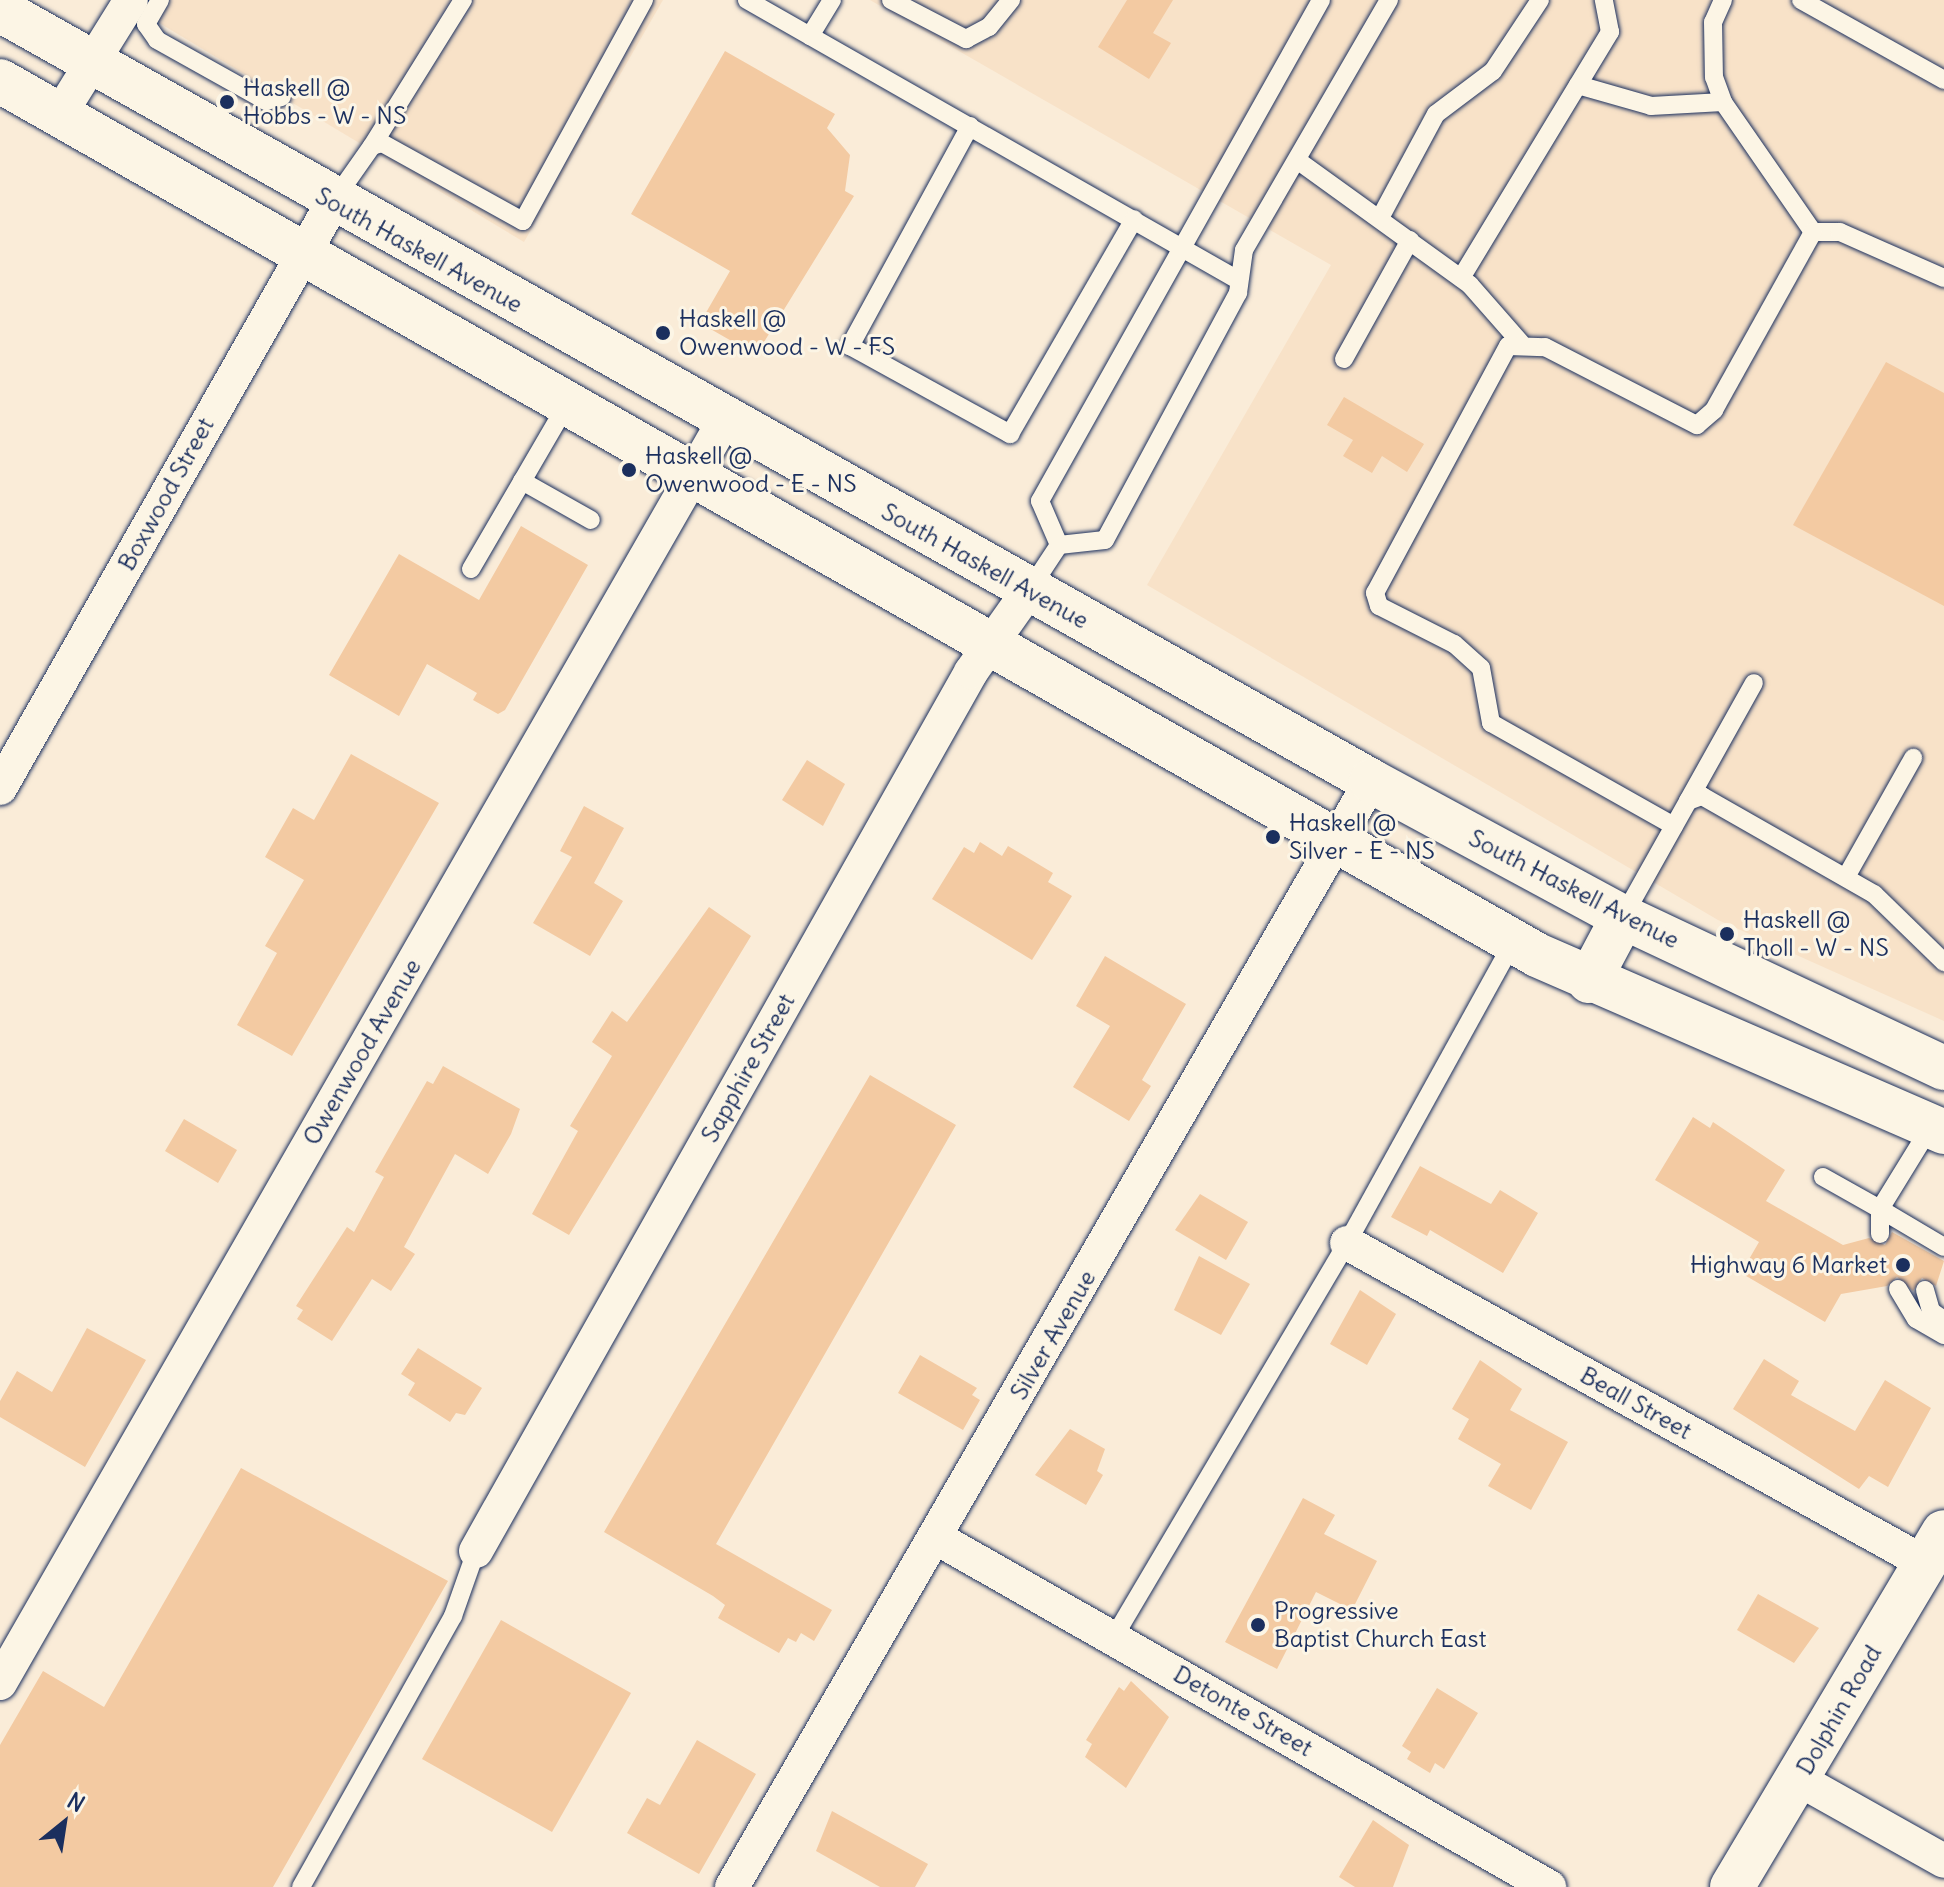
<!DOCTYPE html>
<html>
<head>
<meta charset="utf-8">
<style>
	body { margin:0 }
	#map { position:relative; width:1944px; height:1887px; overflow:hidden; background:#faecd8; font-family:Delius,sans-serif }
	div>[style] { position:absolute }
	.built>* { inset:0; background:#f8e2c8 }
	.building>* { inset:0; background:#f3caa2 }
	.roads { filter:drop-shadow(0 0 2px #1b2f5e) drop-shadow(0 0 2px #1b2f5e) }
	.lane>* { height:18px; margin:-9px; padding:0 9px; transform-origin:9px; border-radius:9px; background:#fcf5e5 }
	.street>* { height:34px; margin:-17px; padding:0 17px; transform-origin:17px; border-radius:17px; background:#fcf5e5 }
	.secondary>* { height:44px; margin:-22px; padding:0 22px; transform-origin:22px; border-radius:22px; background:#fcf5e5 }
	.dots>* { width:22px; height:22px; translate:-50% -50%; box-sizing:border-box; border:4px solid #fcf5e5; border-radius:50% }
	span { translate:-50% -50%; white-space:nowrap; text-align:center; line-height:1.15; -webkit-text-stroke:6px #fcf5e5; paint-order:stroke }
	.poi-label { font-size:24px; color:#1b2f5e }
	.left { translate:0 -50%; text-align:left }
	.right { translate:-100% -50%; text-align:right }
	.street-label { font-size:24px; color:#1b2f5e }
	.north { position:absolute; left:24px; top:1783px; width:80px; height:80px; -webkit-text-stroke:6px #fcf5e5; paint-order:stroke; rotate:30deg; font-size:22px; font-weight:700; line-height:32px; text-align:center; color:#1b2f5e }
	.north::after { content:''; display:block; margin:auto; width:28px; height:36px; background:#1b2f5e; clip-path:polygon(50% 0,100% 100%,50% 72%,0 100%) }
</style>
</head>
<body>
<div id="map">
	<div class="built">
		<i style="clip-path:polygon(121px 0,663px 0,524px 242px)"></i>
		<i style="clip-path:polygon(870px 0,1944px 0,1944px 1021px,1718px 920px,1147px 585px,1331px 265px)"></i>
	</div>
	<div class="building">
		<i style="clip-path:polygon(1127px 0,1173px 0,1153px 33px,1171px 43px,1149px 79px,1098px 47px)"></i>
		<i style="clip-path:polygon(725px 51px,835px 114px,827px 128px,850px 155px,845px 191px,854px 196px,756px 355px,700px 323px,730px 271px,631px 214px)"></i>
		<i style="clip-path:polygon(1886px 362px,1944px 393px,1944px 606px,1793px 525px)"></i>
		<i style="clip-path:polygon(1344px 397px,1424px 444px,1407px 472px,1382px 456px,1372px 473px,1343px 456px,1353px 440px,1327px 425px)"></i>
		<i style="clip-path:polygon(521px 526px,588px 565px,505px 710px,498px 714px,473px 700px,477px 693px,427px 664px,399px 716px,329px 675px,399px 554px,479px 600px)"></i>
		<i style="clip-path:polygon(351px 754px,439px 803px,292px 1056px,237px 1025px,277px 953px,265px 946px,304px 880px,265px 857px,293px 808px,314px 820px)"></i>
		<i style="clip-path:polygon(807px 760px,845px 784px,823px 826px,782px 800px)"></i>
		<i style="clip-path:polygon(584px 806px,624px 828px,594px 883px,623px 901px,590px 956px,533px 923px,572px 857px,560px 851px)"></i>
		<i style="clip-path:polygon(980px 842px,1002px 856px,1008px 846px,1053px 873px,1048px 882px,1072px 896px,1032px 960px,932px 899px,964px 847px,974px 853px)"></i>
		<i style="clip-path:polygon(709px 907px,751px 936px,569px 1235px,532px 1214px,578px 1131px,570px 1126px,612px 1056px,592px 1042px,612px 1011px,627px 1022px)"></i>
		<i style="clip-path:polygon(1105px 956px,1186px 1004px,1142px 1080px,1151px 1086px,1129px 1121px,1073px 1087px,1110px 1026px,1076px 1006px)"></i>
		<i style="clip-path:polygon(443px 1066px,520px 1109px,511px 1134px,488px 1174px,455px 1154px,404px 1247px,415px 1254px,391px 1291px,372px 1279px,332px 1341px,297px 1319px,303px 1310px,296px 1306px,347px 1227px,354px 1232px,384px 1177px,375px 1172px,427px 1081px,433px 1084px)"></i>
		<i style="clip-path:polygon(870px 1075px,956px 1125px,716px 1544px,832px 1610px,814px 1641px,801px 1633px,796px 1642px,788px 1638px,779px 1653px,718px 1618px,725px 1605px,713px 1596px,604px 1532px)"></i>
		<i style="clip-path:polygon(1693px 1117px,1710px 1128px,1713px 1122px,1785px 1170px,1766px 1201px,1843px 1245px,1869px 1238px,1885px 1245px,1892px 1232px,1944px 1261px,1936px 1286px,1922px 1278px,1913px 1291px,1897px 1277px,1887px 1286px,1841px 1294px,1825px 1322px,1741px 1273px,1759px 1242px,1655px 1180px)"></i>
		<i style="clip-path:polygon(184px 1119px,237px 1150px,218px 1183px,165px 1151px)"></i>
		<i style="clip-path:polygon(1420px 1166px,1491px 1204px,1500px 1190px,1538px 1213px,1503px 1273px,1430px 1230px,1427px 1236px,1391px 1217px)"></i>
		<i style="clip-path:polygon(1200px 1194px,1248px 1222px,1226px 1260px,1175px 1230px)"></i>
		<i style="clip-path:polygon(1199px 1256px,1250px 1284px,1221px 1335px,1174px 1310px)"></i>
		<i style="clip-path:polygon(1360px 1290px,1396px 1314px,1367px 1365px,1330px 1344px)"></i>
		<i style="clip-path:polygon(87px 1328px,146px 1360px,85px 1467px,0 1417px,0 1401px,17px 1371px,52px 1392px)"></i>
		<i style="clip-path:polygon(418px 1348px,482px 1388px,465px 1415px,456px 1413px,450px 1422px,408px 1395px,415px 1383px,401px 1374px)"></i>
		<i style="clip-path:polygon(920px 1355px,977px 1388px,972px 1395px,980px 1400px,963px 1430px,898px 1393px)"></i>
		<i style="clip-path:polygon(1764px 1359px,1799px 1381px,1791px 1395px,1855px 1431px,1885px 1380px,1931px 1408px,1888px 1487px,1869px 1476px,1859px 1489px,1733px 1409px)"></i>
		<i style="clip-path:polygon(1480px 1360px,1522px 1389px,1510px 1410px,1568px 1442px,1531px 1510px,1488px 1486px,1501px 1464px,1458px 1439px,1469px 1419px,1452px 1409px)"></i>
		<i style="clip-path:polygon(1070px 1429px,1105px 1449px,1097px 1471px,1103px 1475px,1086px 1505px,1035px 1475px)"></i>
		<i style="clip-path:polygon(241px 1468px,448px 1581px,273px 1887px,0 1887px,0 1745px,43px 1671px,104px 1707px)"></i>
		<i style="clip-path:polygon(1303px 1498px,1335px 1515px,1324px 1534px,1377px 1561px,1352px 1610px,1316px 1592px,1277px 1669px,1225px 1642px)"></i>
		<i style="clip-path:polygon(1758px 1594px,1819px 1628px,1794px 1663px,1737px 1630px)"></i>
		<i style="clip-path:polygon(501px 1620px,631px 1693px,552px 1832px,422px 1759px)"></i>
		<i style="clip-path:polygon(1131px 1681px,1169px 1717px,1126px 1788px,1085px 1757px,1092px 1744px,1086px 1740px,1119px 1687px,1124px 1691px)"></i>
		<i style="clip-path:polygon(1437px 1688px,1478px 1713px,1444px 1769px,1435px 1763px,1430px 1773px,1407px 1759px,1411px 1752px,1402px 1746px)"></i>
		<i style="clip-path:polygon(697px 1740px,756px 1774px,699px 1874px,627px 1833px,647px 1798px,660px 1805px)"></i>
		<i style="clip-path:polygon(832px 1811px,928px 1864px,915px 1887px,880px 1887px,816px 1851px)"></i>
		<i style="clip-path:polygon(1373px 1820px,1409px 1845px,1393px 1887px,1355px 1887px,1339px 1877px)"></i>
	</div>
	<div class="roads">
		<div class="lane">
			<i style="left:160px;top:0;width:28px;rotate:120deg"></i>
			<i style="left:146px;top:24px;width:19px;rotate:55deg"></i>
			<i style="left:157px;top:40px;width:125px;rotate:29.2deg"></i>
			<i style="left:266px;top:101px;width:16px;rotate:-14deg"></i>
			<i style="left:747px;top:0;width:565px;rotate:29.69deg"></i>
			<i style="left:891px;top:0;width:85px;rotate:27.5deg"></i>
			<i style="left:966px;top:39px;width:26px;rotate:-28deg"></i>
			<i style="left:989px;top:27px;width:35px;rotate:-51deg"></i>
			<i style="left:1723px;top:0;width:24px;rotate:114deg"></i>
			<i style="left:1713px;top:22px;width:55px;rotate:89deg"></i>
			<i style="left:1714px;top:77px;width:27px;rotate:70deg"></i>
			<i style="left:1723px;top:102px;width:158px;rotate:55.3deg"></i>
			<i style="left:1801px;top:0;width:164px;rotate:29.2deg"></i>
			<i style="left:810px;top:36px;width:42px;rotate:-58.6deg"></i>
			<i style="left:1578px;top:85px;width:76px;rotate:16deg"></i>
			<i style="left:1651px;top:106px;width:72px;rotate:-3.2deg"></i>
			<i style="left:970px;top:126px;width:251px;rotate:118.6deg"></i>
			<i style="left:850px;top:346px;width:183px;rotate:28.8deg"></i>
			<i style="left:1010px;top:434px;width:248px;rotate:-60deg"></i>
			<i style="left:372px;top:146px;width:172px;rotate:-58.1deg"></i>
			<i style="left:1297px;top:160px;width:213px;rotate:35.8deg"></i>
			<i style="left:1470px;top:285px;width:77px;rotate:48.7deg"></i>
			<i style="left:334px;top:200px;width:66px;rotate:-54.9deg"></i>
			<i style="left:372px;top:146px;width:10px;rotate:-17deg"></i>
			<i style="left:382px;top:143px;width:161px;rotate:29deg"></i>
			<i style="left:523px;top:221px;width:252px;rotate:-61.3deg"></i>
			<i style="left:1380px;top:218px;width:118px;rotate:-61.7deg"></i>
			<i style="left:1436px;top:114px;width:71px;rotate:-37deg"></i>
			<i style="left:1493px;top:71px;width:85px;rotate:-56.5deg"></i>
			<i style="left:1813px;top:232px;width:27px"></i>
			<i style="left:1840px;top:232px;width:114px;rotate:23.9deg"></i>
			<i style="left:1461px;top:278px;width:288px;rotate:-58.8deg"></i>
			<i style="left:1610px;top:32px;width:33px;rotate:-101deg"></i>
			<i style="left:1344px;top:359px;width:136px;rotate:-61deg"></i>
			<i style="left:522px;top:481px;width:79px;rotate:29.5deg"></i>
			<i style="left:1059px;top:545px;width:46px;rotate:-6.2deg"></i>
			<i style="left:1105px;top:540px;width:281px;rotate:-61.7deg"></i>
			<i style="left:1238px;top:293px;width:43px;rotate:-82.1deg"></i>
			<i style="left:1244px;top:250px;width:289px;rotate:-59.9deg"></i>
			<i style="left:1059px;top:545px;width:48px;rotate:-113.4deg"></i>
			<i style="left:1040px;top:501px;width:574px;rotate:-60.71deg"></i>
			<i style="left:471px;top:569px;width:191px;rotate:-59.8deg"></i>
			<i style="left:1030px;top:589px;width:53px;rotate:-56.6deg"></i>
			<i style="left:1688px;top:801px;width:135px;rotate:-60.8deg"></i>
			<i style="left:1674px;top:826px;width:210px;rotate:-150.6deg"></i>
			<i style="left:1491px;top:723px;width:56px;rotate:-100.3deg"></i>
			<i style="left:1481px;top:668px;width:36px;rotate:-138deg"></i>
			<i style="left:1454px;top:644px;width:84px;rotate:-153.1deg"></i>
			<i style="left:1379px;top:606px;width:14px;rotate:-107deg"></i>
			<i style="left:1375px;top:593px;width:281px;rotate:-61.7deg"></i>
			<i style="left:1508px;top:346px;width:37px;rotate:2deg"></i>
			<i style="left:1545px;top:347px;width:171px;rotate:27.2deg"></i>
			<i style="left:1697px;top:425px;width:23px;rotate:-41deg"></i>
			<i style="left:1714px;top:410px;width:204px;rotate:-60.9deg"></i>
			<i style="left:1846px;top:877px;width:137px;rotate:-60.6deg"></i>
			<i style="left:1623px;top:917px;width:133px;rotate:-60.7deg"></i>
			<i style="left:1688px;top:801px;width:15px;rotate:-20deg"></i>
			<i style="left:1702px;top:796px;width:198px;rotate:29.7deg"></i>
			<i style="left:1874px;top:894px;width:98px;rotate:44.2deg"></i>
			<i style="left:1823px;top:1177px;width:65px;rotate:29.3deg"></i>
			<i style="left:1880px;top:1209px;width:97px;rotate:-58.4deg"></i>
			<i style="left:1880px;top:1209px;width:74px;rotate:30.7deg"></i>
			<i style="left:1880px;top:1209px;width:25px;rotate:90deg"></i>
			<i style="left:1898px;top:1289px;width:35px;rotate:59deg"></i>
			<i style="left:1916px;top:1319px;width:32px;rotate:30deg"></i>
			<i style="left:1925px;top:1290px;width:22px;rotate:74deg"></i>
			<i style="left:1931px;top:1311px;width:16px;rotate:35deg"></i>
			<i style="left:1114px;top:1637px;width:458px;rotate:-59.4deg"></i>
			<i style="left:1347px;top:1243px;width:345px;rotate:-61.1deg"></i>
			<i style="left:301px;top:1887px;width:311px;rotate:-60.7deg"></i>
			<i style="left:453px;top:1616px;width:69px;rotate:-70.5deg"></i>
		</div>
		<div class="street">
			<i style="left:60px;top:114px;width:134px;rotate:-58.1deg"></i>
			<i style="left:0;top:788px;width:674px;rotate:-60.39deg"></i>
			<i style="left:1347px;top:1243px;width:661px;rotate:28.97deg"></i>
			<i style="left:935px;top:1537px;width:707px;rotate:29.68deg"></i>
			<i style="left:476px;top:1551px;width:1009px;rotate:-60.61deg"></i>
			<i style="left:971px;top:672px;width:100px;rotate:-54.7deg"></i>
			<i style="left:0;top:1683px;width:1455px;rotate:-60.16deg"></i>
			<i style="left:1798px;top:1779px;width:167px;rotate:29.3deg"></i>
			<i style="left:732px;top:1887px;width:1277px;rotate:-59.98deg"></i>
		</div>
		<div class="secondary">
			<i style="left:0;top:10px;width:1573px;rotate:29.35deg"></i>
			<i style="left:1371px;top:781px;width:286px;rotate:28.4deg"></i>
			<i style="left:1623px;top:917px;width:355px;rotate:25.2deg"></i>
			<i style="left:0;top:81px;width:1768px;rotate:29.62deg"></i>
			<i style="left:1537px;top:955px;width:444px;rotate:23.5deg"></i>
			<i style="left:1589px;top:981px;width:72px;rotate:-62deg"></i>
			<i style="left:1732px;top:1887px;width:413px;rotate:-59.2deg"></i>
		</div>
	</div>
	<div class="dots">
		<i style="left:227px;top:102px;background:#1b2f5e"></i>
		<i style="left:663px;top:333px;background:#1b2f5e"></i>
		<i style="left:629px;top:470px;background:#1b2f5e"></i>
		<i style="left:1273px;top:837px;background:#1b2f5e"></i>
		<i style="left:1727px;top:934px;background:#1b2f5e"></i>
		<i style="left:1903px;top:1265px;background:#1b2f5e"></i>
		<i style="left:1258px;top:1625px;background:#1b2f5e"></i>
	</div>
	<div class="poi-label">
		<span class="left" style="left:243px;top:102px">Haskell @<br>Hobbs - W - NS</span>
		<span class="left" style="left:679px;top:333px">Haskell @<br>Owenwood - W - FS</span>
		<span class="left" style="left:645px;top:470px">Haskell @<br>Owenwood - E - NS</span>
		<span class="left" style="left:1289px;top:837px">Haskell @<br>Silver - E - NS</span>
		<span class="left" style="left:1743px;top:934px">Haskell @<br>Tholl - W - NS</span>
		<span class="right" style="left:1887px;top:1265px">Highway 6 Market</span>
		<span class="left" style="left:1274px;top:1625px">Progressive<br>Baptist Church East</span>
	</div>
	<div class="street-label">
		<span style="left:419px;top:250px;rotate:29deg">South Haskell Avenue</span>
		<span style="left:166px;top:494px;rotate:-61deg">Boxwood Street</span>
		<span style="left:985px;top:566px;rotate:29deg">South Haskell Avenue</span>
		<span style="left:1574px;top:889px;rotate:27deg">South Haskell Avenue</span>
		<span style="left:362px;top:1052px;rotate:-60deg">Owenwood Avenue</span>
		<span style="left:748px;top:1068px;rotate:-61deg">Sapphire Street</span>
		<span style="left:1053px;top:1335px;rotate:-60deg">Silver Avenue</span>
		<span style="left:1636px;top:1403px;rotate:29deg">Beall Street</span>
		<span style="left:1839px;top:1710px;rotate:-60deg">Dolphin Road</span>
		<span style="left:1243px;top:1711px;rotate:30deg">Detonte Street</span>
	</div>
	<div class="north">N</div>
</div>
</body>
</html>
